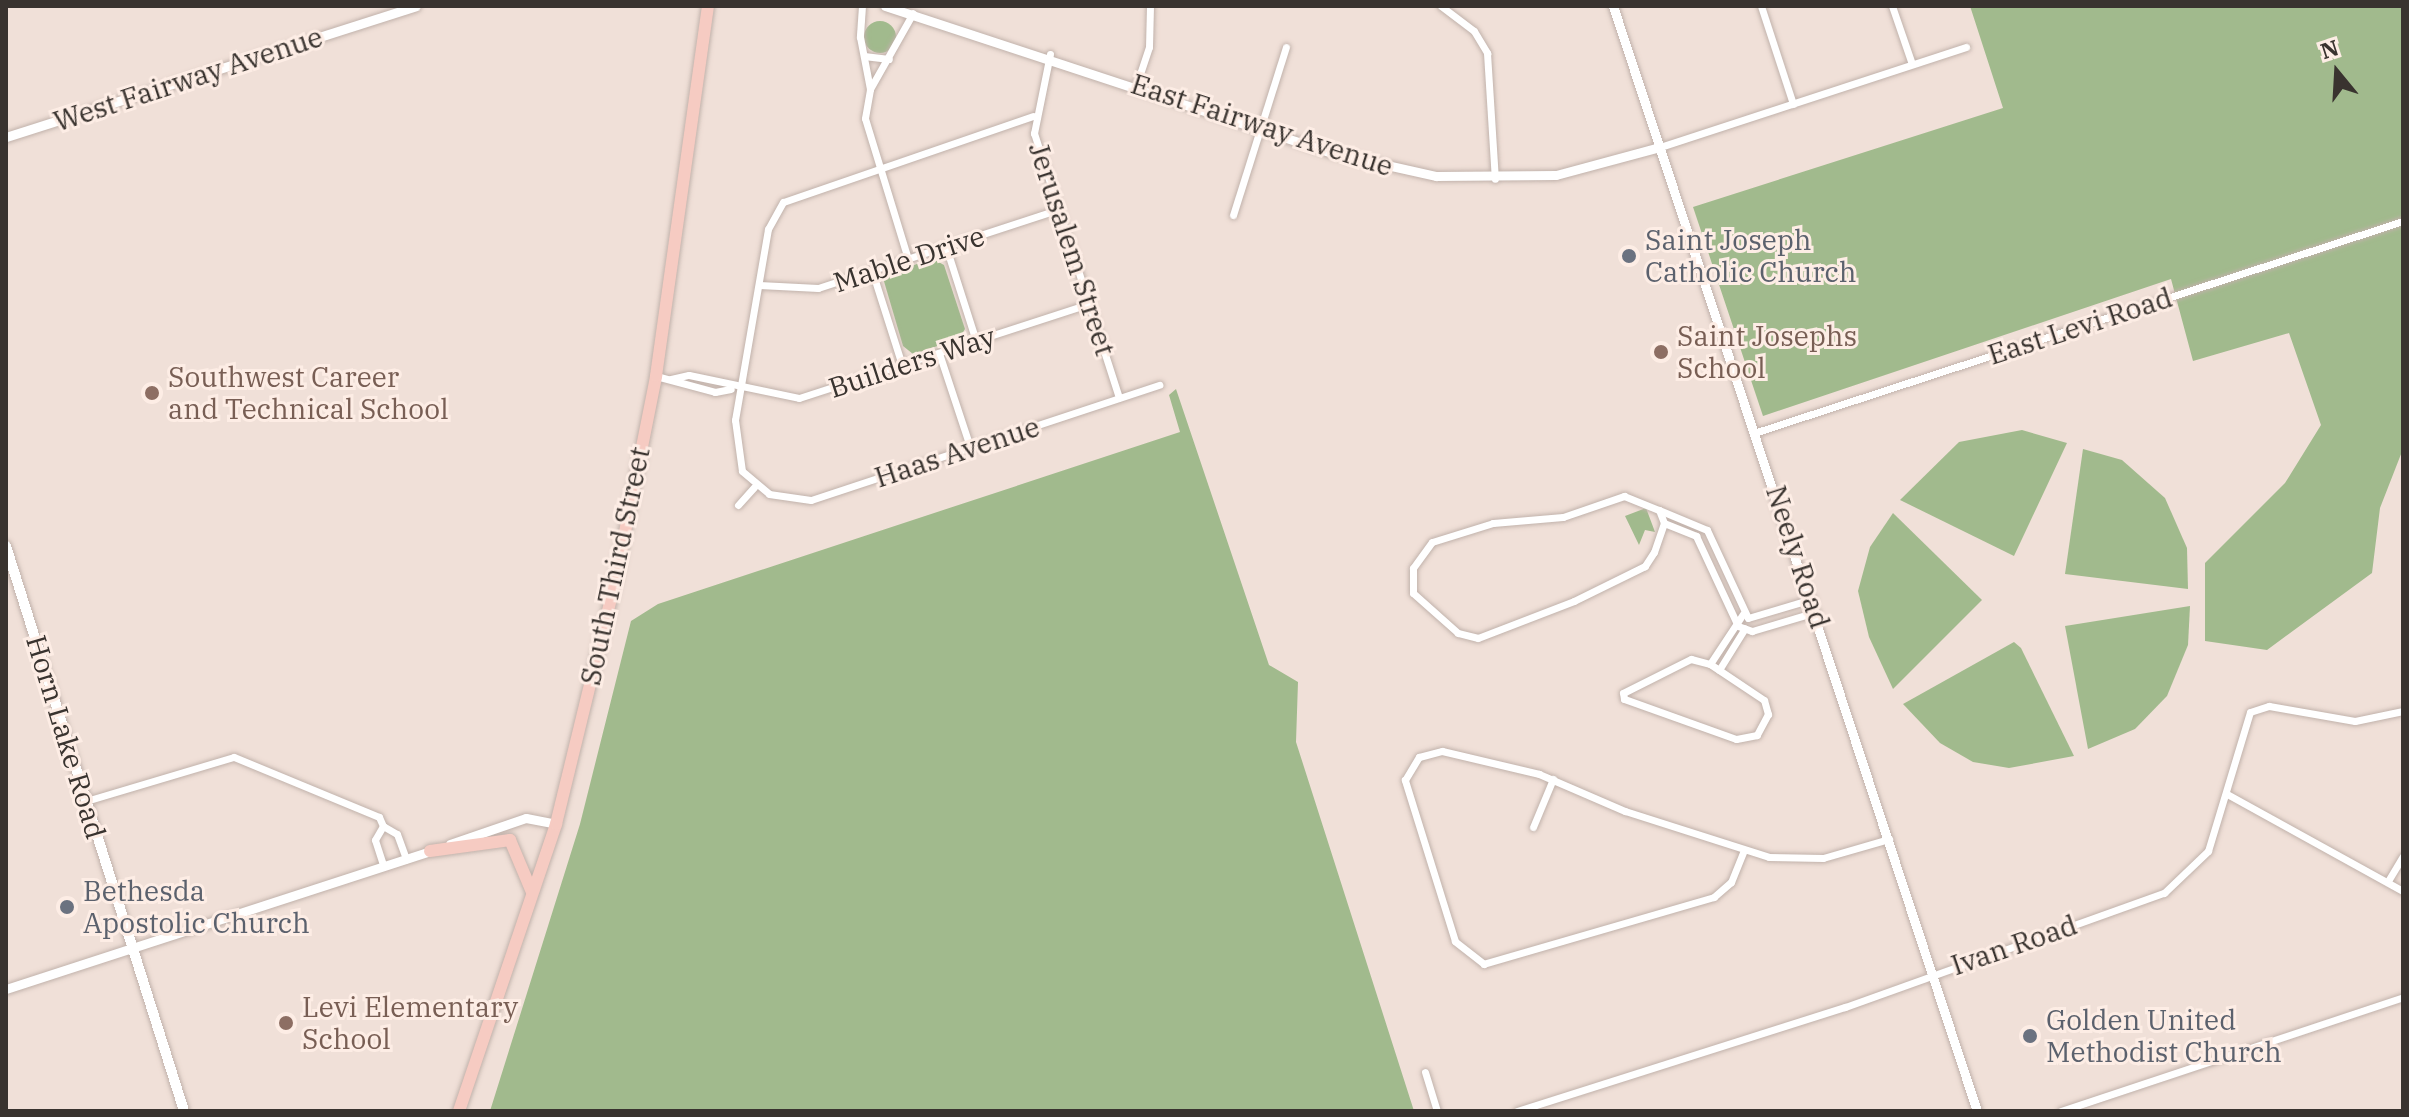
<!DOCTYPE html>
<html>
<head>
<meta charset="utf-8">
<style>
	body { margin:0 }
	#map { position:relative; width:2409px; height:1117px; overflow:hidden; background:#f0e0d8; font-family:"IBM Plex Serif",serif }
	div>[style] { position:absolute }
	.green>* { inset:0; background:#a1ba8d }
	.round { border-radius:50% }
	.roads { filter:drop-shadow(0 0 2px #c1b2ab) drop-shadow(0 0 2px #c1b2ab) }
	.minor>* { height:7px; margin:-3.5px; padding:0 3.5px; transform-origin:3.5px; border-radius:3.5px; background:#fff }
	.tertiary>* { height:9px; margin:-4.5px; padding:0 4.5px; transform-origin:4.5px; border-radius:4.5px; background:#fff }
	.secondary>* { height:10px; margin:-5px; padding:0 5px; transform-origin:5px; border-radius:5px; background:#fff }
	.trunk>* { height:12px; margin:-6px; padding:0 6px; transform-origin:6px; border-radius:6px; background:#f6cbc2 }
	.dots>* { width:22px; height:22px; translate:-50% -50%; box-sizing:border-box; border:4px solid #fdede5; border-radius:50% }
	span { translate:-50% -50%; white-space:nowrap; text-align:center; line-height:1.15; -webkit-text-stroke:6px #fdede5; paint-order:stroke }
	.street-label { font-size:28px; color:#39332f }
	.worship-label { font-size:28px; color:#5b616d }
	.left { translate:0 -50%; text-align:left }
	.education-label { font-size:28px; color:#785e54 }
	.frame { position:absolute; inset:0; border:8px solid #39332f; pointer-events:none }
	.north { position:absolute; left:2297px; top:32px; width:80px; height:80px; -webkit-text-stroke:6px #fdede5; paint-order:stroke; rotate:342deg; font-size:22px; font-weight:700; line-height:32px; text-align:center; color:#39332f }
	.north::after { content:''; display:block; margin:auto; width:28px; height:36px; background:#39332f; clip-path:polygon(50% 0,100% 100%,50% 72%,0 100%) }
</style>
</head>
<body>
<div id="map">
	<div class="green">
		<i style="clip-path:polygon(1970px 6px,2403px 6px,2403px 449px,2380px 508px,2372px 573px,2267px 650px,2205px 641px,2205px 563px,2285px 483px,2321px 425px,2289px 333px,2193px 361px,2171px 279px,1763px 416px,1693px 207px,2003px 108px)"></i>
		<i class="round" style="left:864px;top:21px;width:32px;height:32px"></i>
		<i style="clip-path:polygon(931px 258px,944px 265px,965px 329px,959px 339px,913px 354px,903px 346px,883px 278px)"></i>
		<i style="clip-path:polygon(1176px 389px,1269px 665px,1298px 682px,1296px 742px,1414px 1111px,490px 1111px,580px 824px,631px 621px,658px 604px,1180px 432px,1169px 395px)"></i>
		<i style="clip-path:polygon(2022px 430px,2067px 443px,2014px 556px,1900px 500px,1959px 442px)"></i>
		<i style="clip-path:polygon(2083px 449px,2122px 460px,2165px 498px,2187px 548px,2188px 589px,2065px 574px)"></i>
		<i style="clip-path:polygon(1646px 508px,1655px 532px,1645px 530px,1639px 545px,1625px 516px)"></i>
		<i style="clip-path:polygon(1893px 513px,1982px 600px,1893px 689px,1869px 637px,1858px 591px,1870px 547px)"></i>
		<i style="clip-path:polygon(2190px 606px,2188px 645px,2167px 696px,2135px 729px,2088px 749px,2065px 626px)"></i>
		<i style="clip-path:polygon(2014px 642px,2021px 648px,2074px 756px,2009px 768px,1973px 762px,1940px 743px,1903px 704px)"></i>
	</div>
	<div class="roads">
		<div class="minor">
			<i style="left:862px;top:6px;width:31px;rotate:94deg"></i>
			<i style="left:860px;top:37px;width:53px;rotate:79.1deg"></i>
			<i style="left:1441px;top:6px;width:41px;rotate:37.1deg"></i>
			<i style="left:1474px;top:31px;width:26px;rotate:59deg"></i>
			<i style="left:1487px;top:53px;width:126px;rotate:86.4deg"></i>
			<i style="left:1761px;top:6px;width:103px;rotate:71.9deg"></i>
			<i style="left:1892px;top:6px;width:61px;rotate:71deg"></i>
			<i style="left:1050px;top:54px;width:81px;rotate:101.4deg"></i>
			<i style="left:1034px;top:133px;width:278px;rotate:72.2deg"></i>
			<i style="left:864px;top:56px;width:25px;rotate:7deg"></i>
			<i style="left:1136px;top:86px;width:41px;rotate:-71.6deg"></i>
			<i style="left:1149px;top:47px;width:41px;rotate:-88.6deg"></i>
			<i style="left:1033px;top:116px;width:264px;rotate:161deg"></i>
			<i style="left:783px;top:202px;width:31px;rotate:119deg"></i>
			<i style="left:768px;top:229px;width:194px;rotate:99.8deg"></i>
			<i style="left:735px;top:420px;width:51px;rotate:82.2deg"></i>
			<i style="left:742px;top:471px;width:35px;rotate:40deg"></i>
			<i style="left:769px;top:494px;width:42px;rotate:8.1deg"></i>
			<i style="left:811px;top:500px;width:367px;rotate:-18.3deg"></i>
			<i style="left:1660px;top:147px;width:322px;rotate:-18.1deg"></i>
			<i style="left:1233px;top:215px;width:176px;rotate:-72.5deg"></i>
			<i style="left:946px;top:247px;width:99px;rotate:72.3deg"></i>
			<i style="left:908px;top:259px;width:147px;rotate:-107deg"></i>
			<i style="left:865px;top:118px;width:29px;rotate:-80deg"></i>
			<i style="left:870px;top:89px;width:87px;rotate:-60.5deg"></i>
			<i style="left:872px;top:271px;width:99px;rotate:72.3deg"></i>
			<i style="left:759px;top:285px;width:59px;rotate:2.9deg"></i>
			<i style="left:818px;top:288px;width:251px;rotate:-18.1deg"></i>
			<i style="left:939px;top:353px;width:99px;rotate:71.7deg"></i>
			<i style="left:656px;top:376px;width:61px;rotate:15.2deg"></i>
			<i style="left:715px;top:392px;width:16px;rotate:-11deg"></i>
			<i style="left:671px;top:379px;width:18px;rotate:-13deg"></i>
			<i style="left:689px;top:375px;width:112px;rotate:11.8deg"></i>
			<i style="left:799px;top:398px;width:305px;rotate:-18deg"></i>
			<i style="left:1757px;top:432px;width:680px;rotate:-18.09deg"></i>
			<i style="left:1624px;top:496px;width:38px;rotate:22deg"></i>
			<i style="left:1659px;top:510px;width:14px;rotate:69deg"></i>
			<i style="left:1664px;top:523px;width:31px;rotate:109deg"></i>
			<i style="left:1654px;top:552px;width:17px;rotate:123deg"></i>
			<i style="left:1645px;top:566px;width:79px;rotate:153.8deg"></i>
			<i style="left:1574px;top:601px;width:103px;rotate:158.9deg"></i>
			<i style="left:1478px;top:638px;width:21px;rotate:-166deg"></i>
			<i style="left:1458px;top:633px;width:60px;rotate:-138.4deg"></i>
			<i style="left:1413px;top:593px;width:25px;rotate:-90deg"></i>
			<i style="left:1413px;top:568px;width:32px;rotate:-54deg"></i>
			<i style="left:1432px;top:542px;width:64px;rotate:-17.3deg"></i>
			<i style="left:1493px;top:523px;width:70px;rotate:-4.9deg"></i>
			<i style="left:1563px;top:517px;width:65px;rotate:-19deg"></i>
			<i style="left:738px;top:505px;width:24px;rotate:-48deg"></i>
			<i style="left:1659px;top:510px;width:52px;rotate:22.6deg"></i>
			<i style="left:1707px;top:530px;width:97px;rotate:65deg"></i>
			<i style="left:1748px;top:618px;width:67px;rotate:-16.5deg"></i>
			<i style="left:1664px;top:523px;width:35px;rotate:22deg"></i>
			<i style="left:1696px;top:536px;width:99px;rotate:65deg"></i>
			<i style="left:1738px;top:626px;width:15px;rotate:20deg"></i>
			<i style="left:1752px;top:631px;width:67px;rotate:-16.5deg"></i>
			<i style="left:1691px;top:659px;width:20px;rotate:15deg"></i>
			<i style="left:1710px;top:664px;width:65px;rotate:33.7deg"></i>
			<i style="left:1764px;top:700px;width:15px;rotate:74deg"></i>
			<i style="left:1768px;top:714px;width:24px;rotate:118deg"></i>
			<i style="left:1757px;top:735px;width:21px;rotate:169deg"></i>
			<i style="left:1736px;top:739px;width:119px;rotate:-160.3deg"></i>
			<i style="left:1624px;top:699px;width:6px;rotate:-99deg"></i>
			<i style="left:1623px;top:693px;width:76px;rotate:-26.6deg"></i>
			<i style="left:1710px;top:664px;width:60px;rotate:-56.6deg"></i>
			<i style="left:1719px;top:670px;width:49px;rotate:-58.2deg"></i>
			<i style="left:2227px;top:794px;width:201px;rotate:28.9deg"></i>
			<i style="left:86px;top:801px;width:154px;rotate:-16.6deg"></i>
			<i style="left:234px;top:757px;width:157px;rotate:22.5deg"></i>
			<i style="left:379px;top:817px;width:10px;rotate:66deg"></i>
			<i style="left:383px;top:826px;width:16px;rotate:120deg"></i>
			<i style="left:375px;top:840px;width:28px;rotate:72deg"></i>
			<i style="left:383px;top:826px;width:16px;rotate:30deg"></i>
			<i style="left:397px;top:834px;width:27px;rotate:70deg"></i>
			<i style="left:1533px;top:827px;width:52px;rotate:-67.4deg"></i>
			<i style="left:1744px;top:850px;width:35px;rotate:112deg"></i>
			<i style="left:1731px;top:882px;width:23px;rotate:139deg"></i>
			<i style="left:1714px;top:897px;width:240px;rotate:163.8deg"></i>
			<i style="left:1484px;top:964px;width:37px;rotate:-142deg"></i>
			<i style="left:1455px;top:941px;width:169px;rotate:-107.3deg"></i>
			<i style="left:1405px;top:780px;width:27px;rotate:-59deg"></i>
			<i style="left:1419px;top:757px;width:24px;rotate:-15deg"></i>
			<i style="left:1442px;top:751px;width:100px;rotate:13.3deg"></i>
			<i style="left:1539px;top:774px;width:94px;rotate:23.3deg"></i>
			<i style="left:1625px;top:811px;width:151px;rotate:17.7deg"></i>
			<i style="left:1769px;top:857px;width:54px;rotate:1.1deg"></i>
			<i style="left:1823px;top:858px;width:69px;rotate:-16.1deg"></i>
			<i style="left:2388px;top:881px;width:29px;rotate:-59deg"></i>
			<i style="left:1425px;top:1072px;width:41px;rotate:72.9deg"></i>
			<i style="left:1517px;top:1111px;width:344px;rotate:-17.6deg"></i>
			<i style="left:1845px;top:1007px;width:339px;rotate:-19.7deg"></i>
			<i style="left:2164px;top:893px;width:61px;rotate:-43.7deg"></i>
			<i style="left:2208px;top:851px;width:145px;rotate:-73.2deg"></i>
			<i style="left:2250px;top:712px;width:20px;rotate:-18deg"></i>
			<i style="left:2269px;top:706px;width:87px;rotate:9.9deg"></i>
			<i style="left:2355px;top:721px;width:49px;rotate:-11.8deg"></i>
			<i style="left:2061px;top:1111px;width:360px;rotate:-18.4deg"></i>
		</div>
		<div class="tertiary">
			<i style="left:885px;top:6px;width:472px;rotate:18.2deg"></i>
			<i style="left:1333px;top:153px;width:106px;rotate:12.6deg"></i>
			<i style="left:1436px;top:176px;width:120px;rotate:-0.5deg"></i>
			<i style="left:1556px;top:175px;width:108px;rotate:-15.1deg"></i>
			<i style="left:1613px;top:6px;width:1163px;rotate:71.77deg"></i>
			<i style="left:6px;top:137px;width:430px;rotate:-17.7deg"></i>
			<i style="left:450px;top:844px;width:80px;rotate:-18.9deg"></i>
			<i style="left:526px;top:818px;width:31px;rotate:11deg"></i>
			<i style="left:6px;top:989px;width:452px;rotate:-18deg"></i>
		</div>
		<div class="secondary">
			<i style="left:6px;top:546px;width:592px;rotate:72.51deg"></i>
		</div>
		<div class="trunk">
			<i style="left:430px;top:851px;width:81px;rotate:-7.8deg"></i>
			<i style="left:510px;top:840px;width:56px;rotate:67.1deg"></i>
			<i style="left:459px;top:1111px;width:303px;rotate:-71.3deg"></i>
			<i style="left:556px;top:824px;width:254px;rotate:-76.3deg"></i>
			<i style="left:616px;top:577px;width:205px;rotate:-78.7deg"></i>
			<i style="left:656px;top:376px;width:374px;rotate:-82deg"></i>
		</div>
	</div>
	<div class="dots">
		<i style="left:1629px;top:256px;background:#6b7280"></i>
		<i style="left:1661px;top:352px;background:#8d6e63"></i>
		<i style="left:152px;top:393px;background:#8d6e63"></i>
		<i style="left:67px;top:907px;background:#6b7280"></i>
		<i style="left:286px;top:1023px;background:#8d6e63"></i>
		<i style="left:2030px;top:1036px;background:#6b7280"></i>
	</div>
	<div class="street-label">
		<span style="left:188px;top:79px;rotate:-18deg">West Fairway Avenue</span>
		<span style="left:1262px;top:125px;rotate:18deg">East Fairway Avenue</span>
		<span style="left:1072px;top:249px;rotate:72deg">Jerusalem Street</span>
		<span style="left:909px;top:259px;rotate:-18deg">Mable Drive</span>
		<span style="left:2080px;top:326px;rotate:-18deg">East Levi Road</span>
		<span style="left:912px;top:362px;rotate:-18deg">Builders Way</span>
		<span style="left:957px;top:452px;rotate:-18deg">Haas Avenue</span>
		<span style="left:1798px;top:557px;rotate:72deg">Neely Road</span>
		<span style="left:615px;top:566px;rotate:-78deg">South Third Street</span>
		<span style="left:66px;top:737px;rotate:73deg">Horn Lake Road</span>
		<span style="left:2014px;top:945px;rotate:-19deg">Ivan Road</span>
	</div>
	<div class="worship-label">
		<span class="left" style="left:1645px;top:256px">Saint Joseph<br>Catholic Church</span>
		<span class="left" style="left:83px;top:907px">Bethesda<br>Apostolic Church</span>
		<span class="left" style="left:2046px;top:1036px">Golden United<br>Methodist Church</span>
	</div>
	<div class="education-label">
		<span class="left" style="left:1677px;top:352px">Saint Josephs<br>School</span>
		<span class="left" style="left:168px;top:393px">Southwest Career<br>and Technical School</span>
		<span class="left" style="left:302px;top:1023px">Levi Elementary<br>School</span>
	</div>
	<div class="frame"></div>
	<div class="north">N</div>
</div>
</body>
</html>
